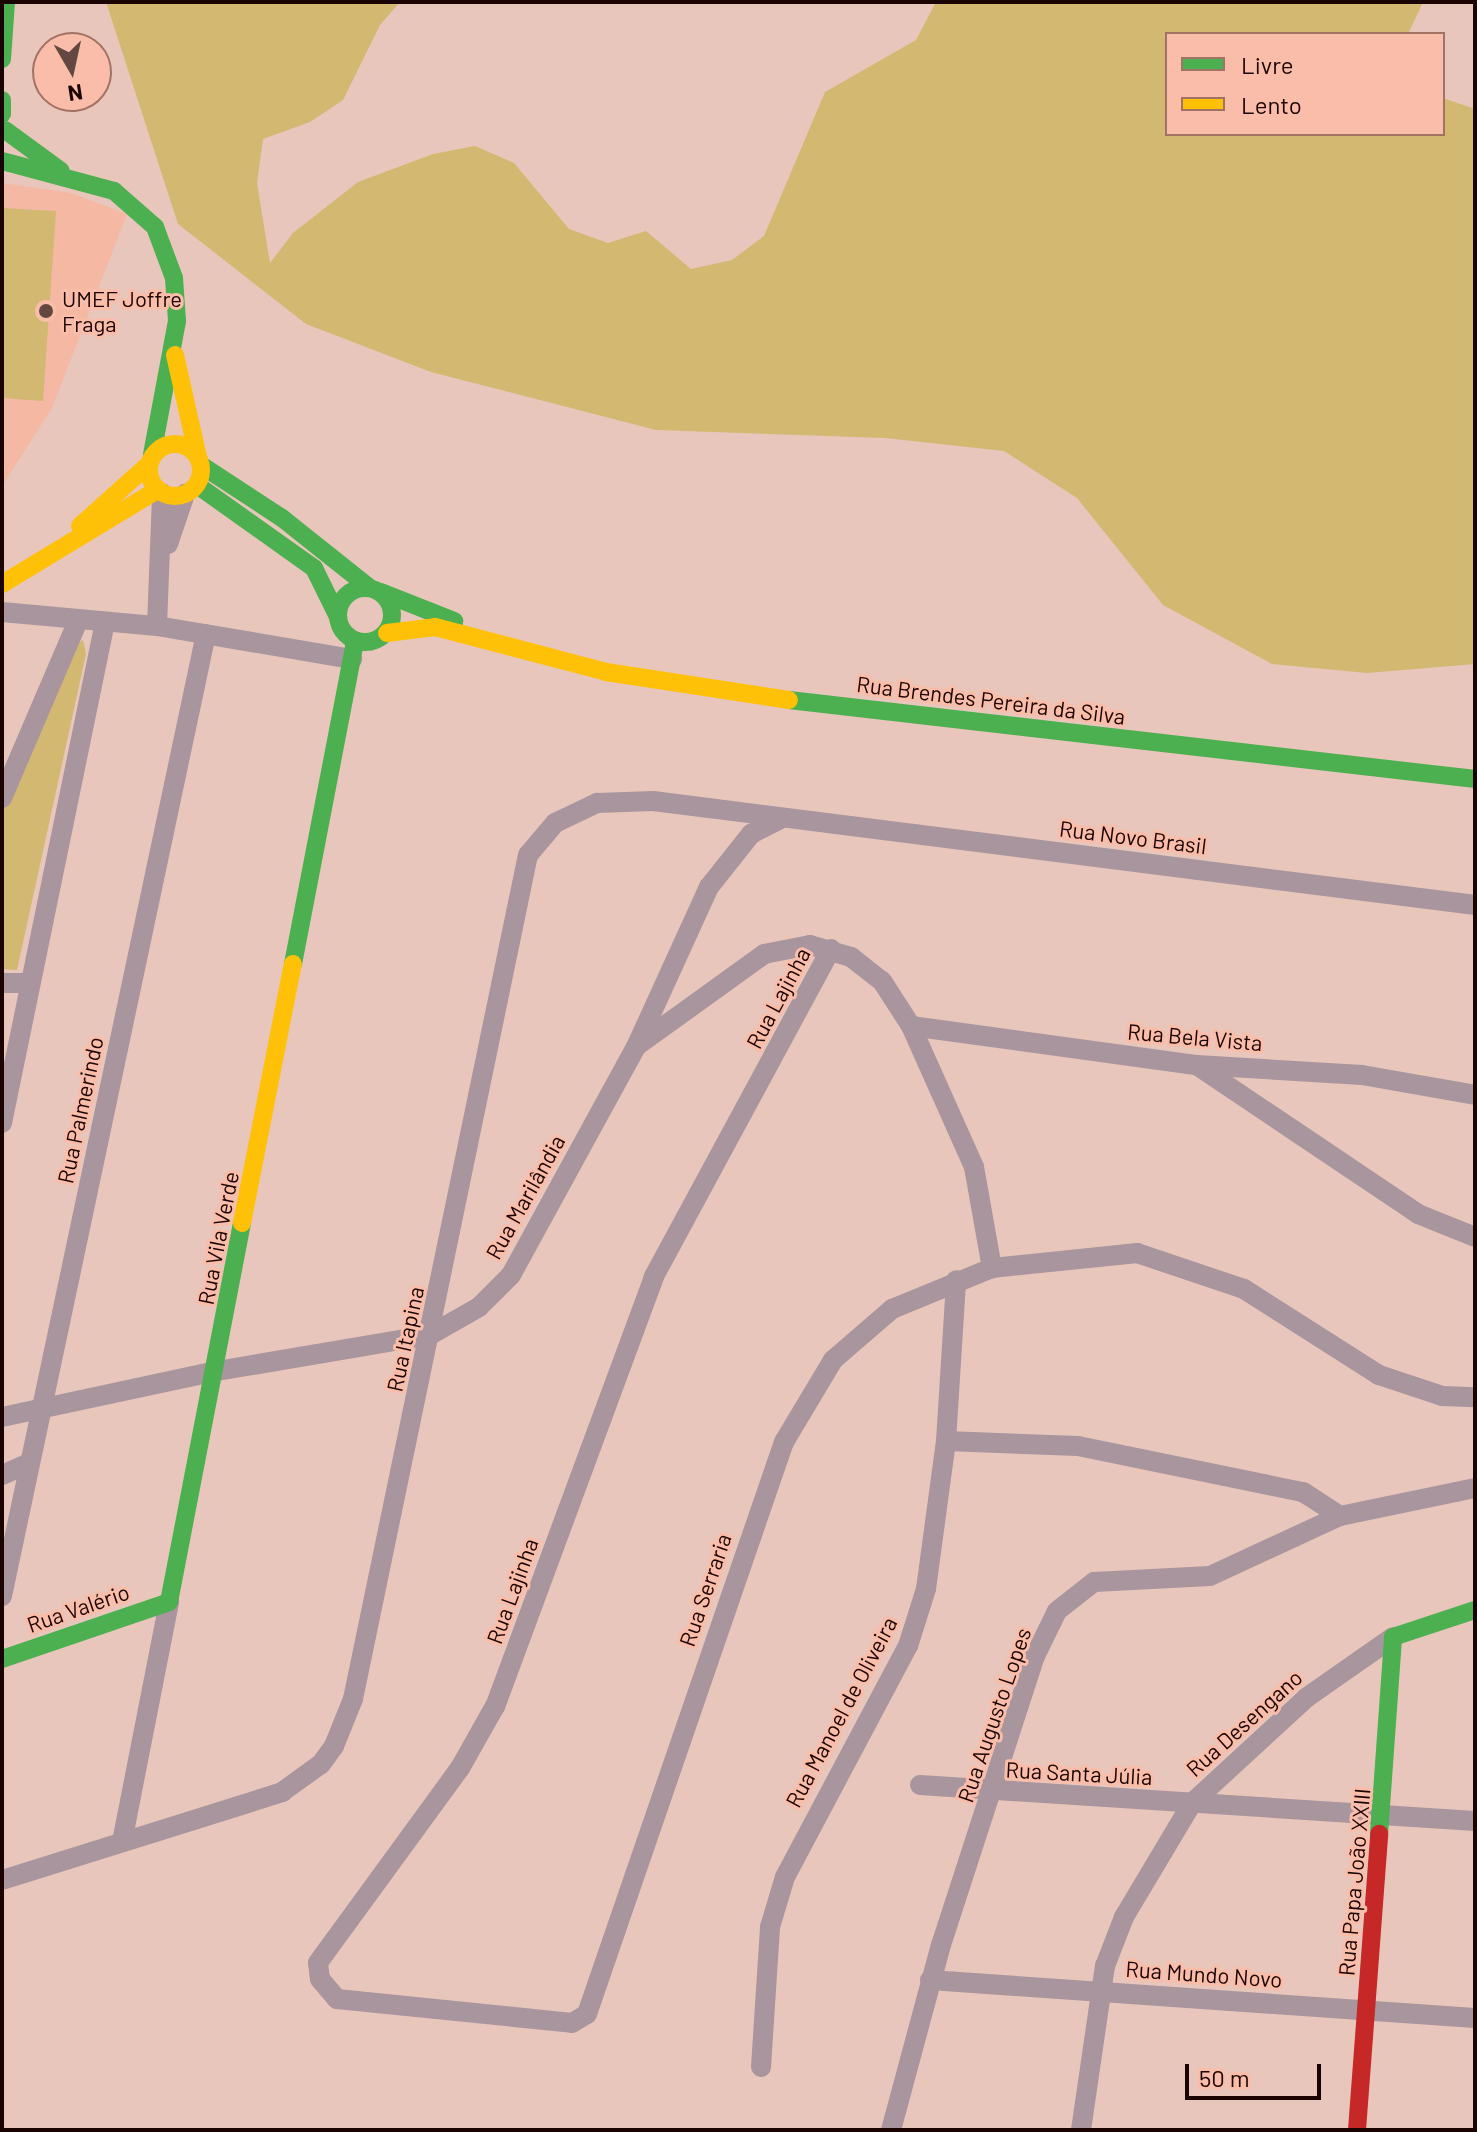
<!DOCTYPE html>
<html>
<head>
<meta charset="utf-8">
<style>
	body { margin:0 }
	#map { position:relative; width:1477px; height:2132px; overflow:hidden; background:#e8c6bb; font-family:Barlow,sans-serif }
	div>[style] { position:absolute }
	.built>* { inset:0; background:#f4b8a3 }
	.green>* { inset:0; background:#d3b871 }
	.street>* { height:20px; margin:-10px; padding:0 10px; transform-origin:10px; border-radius:10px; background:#a9959d }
	.fast>* { height:18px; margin:-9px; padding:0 9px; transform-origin:9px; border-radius:9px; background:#4caf50 }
	.fast>.ring { margin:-9px; padding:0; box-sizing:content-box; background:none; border:18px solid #4caf50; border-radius:50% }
	.slow>* { height:18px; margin:-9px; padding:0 9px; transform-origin:9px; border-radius:9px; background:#ffc107 }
	.slow>.ring { margin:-9px; padding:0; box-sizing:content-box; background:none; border:18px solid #ffc107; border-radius:50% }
	.jam>* { height:18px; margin:-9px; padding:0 9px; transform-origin:9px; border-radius:9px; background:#c62828 }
	.dots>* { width:22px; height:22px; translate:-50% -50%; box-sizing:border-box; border:4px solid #fabda9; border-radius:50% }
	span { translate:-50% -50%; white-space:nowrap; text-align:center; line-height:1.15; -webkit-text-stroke:6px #fabda9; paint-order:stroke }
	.poi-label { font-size:22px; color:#1b0400 }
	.left { translate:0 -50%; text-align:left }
	.street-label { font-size:22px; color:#1b0400 }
	.frame { position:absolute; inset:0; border:4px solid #1b0400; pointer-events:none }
	.legend { position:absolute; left:1165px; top:32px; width:280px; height:104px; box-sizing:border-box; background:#fabda9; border:2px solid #a17365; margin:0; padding:10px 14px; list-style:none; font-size:24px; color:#1b0400 }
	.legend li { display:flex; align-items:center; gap:16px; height:40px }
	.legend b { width:40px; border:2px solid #a17365 }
	.north { position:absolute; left:32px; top:32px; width:80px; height:80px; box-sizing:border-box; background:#fabda9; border:2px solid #a17365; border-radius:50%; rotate:171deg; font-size:22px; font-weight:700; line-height:32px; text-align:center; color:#1b0400 }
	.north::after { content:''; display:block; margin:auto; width:28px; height:36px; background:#634841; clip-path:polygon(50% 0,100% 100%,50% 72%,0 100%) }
	.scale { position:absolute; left:1185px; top:2064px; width:136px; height:36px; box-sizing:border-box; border:4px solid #1b0400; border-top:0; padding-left:10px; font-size:24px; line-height:28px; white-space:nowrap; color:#1b0400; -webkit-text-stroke:6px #fabda9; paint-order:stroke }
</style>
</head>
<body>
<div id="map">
	<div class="built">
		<i style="clip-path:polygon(2px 183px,71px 193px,127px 214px,52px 408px,2px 486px)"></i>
	</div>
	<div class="green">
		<i style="clip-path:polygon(106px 2px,400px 2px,380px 25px,343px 100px,310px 122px,263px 139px,257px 183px,270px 263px,293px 233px,358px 182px,433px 154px,475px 146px,514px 163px,569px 229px,608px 243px,646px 231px,691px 269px,732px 260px,764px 236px,825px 92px,916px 40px,936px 2px,1423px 2px,1408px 34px,1167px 34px,1167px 134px,1443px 134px,1443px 98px,1475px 109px,1475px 664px,1367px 673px,1272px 664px,1163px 605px,1077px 498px,1004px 451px,885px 438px,656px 430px,431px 372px,306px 324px,178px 224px)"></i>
		<i style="clip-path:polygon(2px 208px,56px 211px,43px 401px,2px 398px)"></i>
		<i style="clip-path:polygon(83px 640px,86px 654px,17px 970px,2px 969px,2px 810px,73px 646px)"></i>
	</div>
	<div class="street">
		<i style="left:168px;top:544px;width:53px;rotate:-71.2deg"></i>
		<i style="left:2px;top:612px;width:156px;rotate:5.2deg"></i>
		<i style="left:157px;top:626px;width:198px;rotate:9.6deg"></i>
		<i style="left:157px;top:626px;width:133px;rotate:-87.8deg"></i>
		<i style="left:2px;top:798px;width:193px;rotate:-66.8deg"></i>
		<i style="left:831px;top:949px;width:373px;rotate:118.4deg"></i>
		<i style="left:654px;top:1277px;width:458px;rotate:110.3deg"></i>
		<i style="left:495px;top:1706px;width:71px;rotate:119.4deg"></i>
		<i style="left:460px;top:1768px;width:241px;rotate:126.1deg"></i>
		<i style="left:318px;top:1963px;width:16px;rotate:83deg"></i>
		<i style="left:320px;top:1979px;width:26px;rotate:50deg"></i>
		<i style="left:337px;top:1999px;width:236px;rotate:5.8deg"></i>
		<i style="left:572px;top:2023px;width:17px;rotate:-31deg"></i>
		<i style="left:587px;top:2014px;width:605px;rotate:-71deg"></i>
		<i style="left:784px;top:1442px;width:96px;rotate:-59.1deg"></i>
		<i style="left:833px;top:1360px;width:78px;rotate:-40.8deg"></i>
		<i style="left:892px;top:1309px;width:108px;rotate:-22.3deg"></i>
		<i style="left:992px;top:1268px;width:146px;rotate:-5.9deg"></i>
		<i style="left:1137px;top:1253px;width:113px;rotate:18.6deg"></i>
		<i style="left:1244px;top:1289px;width:160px;rotate:32.5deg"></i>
		<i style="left:1379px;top:1375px;width:66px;rotate:18.4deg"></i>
		<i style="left:1442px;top:1396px;width:33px;rotate:2deg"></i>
		<i style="left:2px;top:983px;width:28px"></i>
		<i style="left:911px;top:1026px;width:289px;rotate:7.8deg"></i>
		<i style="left:1197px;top:1065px;width:165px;rotate:3.5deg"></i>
		<i style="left:1362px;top:1075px;width:115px;rotate:10deg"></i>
		<i style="left:638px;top:1045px;width:155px;rotate:-35.8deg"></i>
		<i style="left:764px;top:954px;width:47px;rotate:-11.1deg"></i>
		<i style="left:810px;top:945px;width:43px;rotate:16.3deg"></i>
		<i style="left:851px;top:957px;width:39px;rotate:38deg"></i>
		<i style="left:882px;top:981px;width:54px;rotate:57.2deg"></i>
		<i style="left:911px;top:1026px;width:154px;rotate:65.9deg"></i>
		<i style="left:974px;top:1167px;width:103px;rotate:79.9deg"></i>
		<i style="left:1198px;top:1066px;width:265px;rotate:33.9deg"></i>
		<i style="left:1418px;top:1214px;width:61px;rotate:22deg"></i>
		<i style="left:2px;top:1123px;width:511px;rotate:-78.38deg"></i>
		<i style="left:2px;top:1417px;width:220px;rotate:-12.1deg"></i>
		<i style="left:217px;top:1371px;width:216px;rotate:-9.6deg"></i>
		<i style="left:430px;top:1335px;width:56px;rotate:-29.7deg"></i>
		<i style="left:479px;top:1307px;width:45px;rotate:-45deg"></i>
		<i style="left:511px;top:1275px;width:260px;rotate:-61.3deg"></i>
		<i style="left:636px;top:1047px;width:176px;rotate:-65.5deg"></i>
		<i style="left:709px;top:887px;width:68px;rotate:-51.6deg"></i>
		<i style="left:751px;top:834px;width:35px;rotate:-27deg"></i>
		<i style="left:946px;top:1441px;width:132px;rotate:2.2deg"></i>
		<i style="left:1078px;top:1446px;width:230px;rotate:11.6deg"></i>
		<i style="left:1303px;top:1492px;width:44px;rotate:33deg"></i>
		<i style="left:2px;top:1475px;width:27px;rotate:-24deg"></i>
		<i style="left:2px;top:1596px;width:983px;rotate:-78.03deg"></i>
		<i style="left:920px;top:1785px;width:556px;rotate:3.71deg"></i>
		<i style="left:122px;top:1842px;width:245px;rotate:-78.9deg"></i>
		<i style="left:2px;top:1880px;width:294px;rotate:-17.4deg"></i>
		<i style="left:282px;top:1792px;width:48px;rotate:-35.7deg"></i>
		<i style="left:321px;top:1764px;width:22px;rotate:-54deg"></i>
		<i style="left:334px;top:1746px;width:51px;rotate:-68deg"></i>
		<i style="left:353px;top:1699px;width:862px;rotate:-78.29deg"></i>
		<i style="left:528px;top:855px;width:42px;rotate:-49.8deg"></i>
		<i style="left:555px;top:823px;width:47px;rotate:-25.5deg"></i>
		<i style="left:597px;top:803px;width:56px;rotate:-2deg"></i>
		<i style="left:653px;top:801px;width:829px;rotate:7.21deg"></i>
		<i style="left:930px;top:1980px;width:546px;rotate:3.99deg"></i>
		<i style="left:761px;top:2067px;width:140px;rotate:-86.3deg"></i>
		<i style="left:770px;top:1927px;width:52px;rotate:-73.3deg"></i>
		<i style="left:785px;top:1877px;width:262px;rotate:-62deg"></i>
		<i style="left:908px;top:1646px;width:60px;rotate:-72.5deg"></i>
		<i style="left:926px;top:1589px;width:149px;rotate:-82.3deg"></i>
		<i style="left:946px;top:1441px;width:161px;rotate:-86.4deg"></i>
		<i style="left:891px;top:2130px;width:192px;rotate:-74.9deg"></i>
		<i style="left:941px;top:1945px;width:304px;rotate:-72deg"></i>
		<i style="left:1035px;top:1656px;width:50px;rotate:-63.9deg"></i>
		<i style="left:1057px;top:1611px;width:47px;rotate:-38.1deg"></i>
		<i style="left:1094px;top:1582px;width:116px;rotate:-3deg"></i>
		<i style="left:1210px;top:1576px;width:143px;rotate:-24.8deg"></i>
		<i style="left:1340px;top:1516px;width:138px;rotate:-11.7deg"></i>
		<i style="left:1081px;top:2130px;width:166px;rotate:-81.7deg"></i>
		<i style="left:1105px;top:1966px;width:53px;rotate:-68.8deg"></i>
		<i style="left:1124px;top:1917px;width:133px;rotate:-59.2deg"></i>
		<i style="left:1192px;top:1803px;width:155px;rotate:-42.6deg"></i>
		<i style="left:1306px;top:1698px;width:106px;rotate:-35deg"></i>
	</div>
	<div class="fast">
		<i style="left:2px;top:59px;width:57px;rotate:-86deg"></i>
		<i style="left:2px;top:100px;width:14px;rotate:90deg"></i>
		<i style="left:5px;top:130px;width:69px;rotate:36.2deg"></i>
		<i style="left:2px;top:161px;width:116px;rotate:15deg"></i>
		<i style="left:114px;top:191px;width:55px;rotate:41.3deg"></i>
		<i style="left:155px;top:227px;width:54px;rotate:69.6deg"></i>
		<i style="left:174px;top:278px;width:43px;rotate:86deg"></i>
		<i style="left:177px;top:321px;width:136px;rotate:100.6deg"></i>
		<i style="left:201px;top:465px;width:97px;rotate:33.2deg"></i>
		<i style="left:282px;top:518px;width:112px;rotate:38.5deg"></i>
		<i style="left:197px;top:485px;width:143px;rotate:35.4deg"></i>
		<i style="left:314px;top:568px;width:55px;rotate:63.9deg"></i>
		<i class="ring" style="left:338px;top:588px;width:36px;height:36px"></i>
		<i style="left:381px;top:592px;width:79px;rotate:21.7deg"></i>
		<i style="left:789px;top:700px;width:691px;rotate:6.57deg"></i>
		<i style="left:293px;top:964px;width:329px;rotate:-79.1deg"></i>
		<i style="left:2px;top:1659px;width:176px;rotate:-18.8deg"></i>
		<i style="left:169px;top:1602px;width:386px;rotate:-79.1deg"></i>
		<i style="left:1379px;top:1834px;width:197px;rotate:-85.9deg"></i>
		<i style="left:1393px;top:1637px;width:86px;rotate:-18.2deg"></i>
	</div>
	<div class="slow">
		<i style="left:175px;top:355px;width:105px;rotate:77.3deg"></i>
		<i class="ring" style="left:149px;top:444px;width:34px;height:34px"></i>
		<i style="left:80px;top:526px;width:93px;rotate:-41.9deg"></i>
		<i style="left:2px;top:584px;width:181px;rotate:-31.2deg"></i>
		<i style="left:387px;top:633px;width:48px;rotate:-7.1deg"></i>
		<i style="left:435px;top:627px;width:177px;rotate:14.7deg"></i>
		<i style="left:606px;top:672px;width:185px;rotate:8.7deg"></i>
		<i style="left:242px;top:1223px;width:264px;rotate:-78.9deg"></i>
	</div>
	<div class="jam">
		<i style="left:1357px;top:2130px;width:297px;rotate:-85.7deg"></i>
	</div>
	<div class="dots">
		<i style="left:46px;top:311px;background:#634841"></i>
	</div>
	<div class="poi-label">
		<span class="left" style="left:62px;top:311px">UMEF Joffre<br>Fraga</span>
	</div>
	<div class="street-label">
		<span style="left:991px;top:700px;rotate:7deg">Rua Brendes Pereira da Silva</span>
		<span style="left:1133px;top:837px;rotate:7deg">Rua Novo Brasil</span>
		<span style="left:778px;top:998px;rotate:-62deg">Rua Lajinha</span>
		<span style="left:1195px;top:1037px;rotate:5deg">Rua Bela Vista</span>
		<span style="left:80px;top:1110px;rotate:-78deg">Rua Palmerindo</span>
		<span style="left:525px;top:1197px;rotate:-61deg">Rua Marilândia</span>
		<span style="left:218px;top:1238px;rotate:-79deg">Rua Vila Verde</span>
		<span style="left:405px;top:1339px;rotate:-78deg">Rua Itapina</span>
		<span style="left:705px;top:1590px;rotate:-71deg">Rua Serraria</span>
		<span style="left:512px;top:1591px;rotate:-70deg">Rua Lajinha</span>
		<span style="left:78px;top:1608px;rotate:-19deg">Rua Valério</span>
		<span style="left:841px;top:1712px;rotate:-62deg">Rua Manoel de Oliveira</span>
		<span style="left:994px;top:1715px;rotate:-71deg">Rua Augusto Lopes</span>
		<span style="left:1244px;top:1723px;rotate:-42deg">Rua Desengano</span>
		<span style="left:1079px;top:1773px;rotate:3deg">Rua Santa Júlia</span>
		<span style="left:1354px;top:1882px;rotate:-85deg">Rua Papa João XXIII</span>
		<span style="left:1204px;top:1974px;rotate:4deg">Rua Mundo Novo</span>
	</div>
	<div class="frame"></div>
	<ul class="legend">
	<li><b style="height:10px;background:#4caf50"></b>Livre</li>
	<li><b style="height:10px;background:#ffc107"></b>Lento</li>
	</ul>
	<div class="north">N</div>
	<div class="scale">50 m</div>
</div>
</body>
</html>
